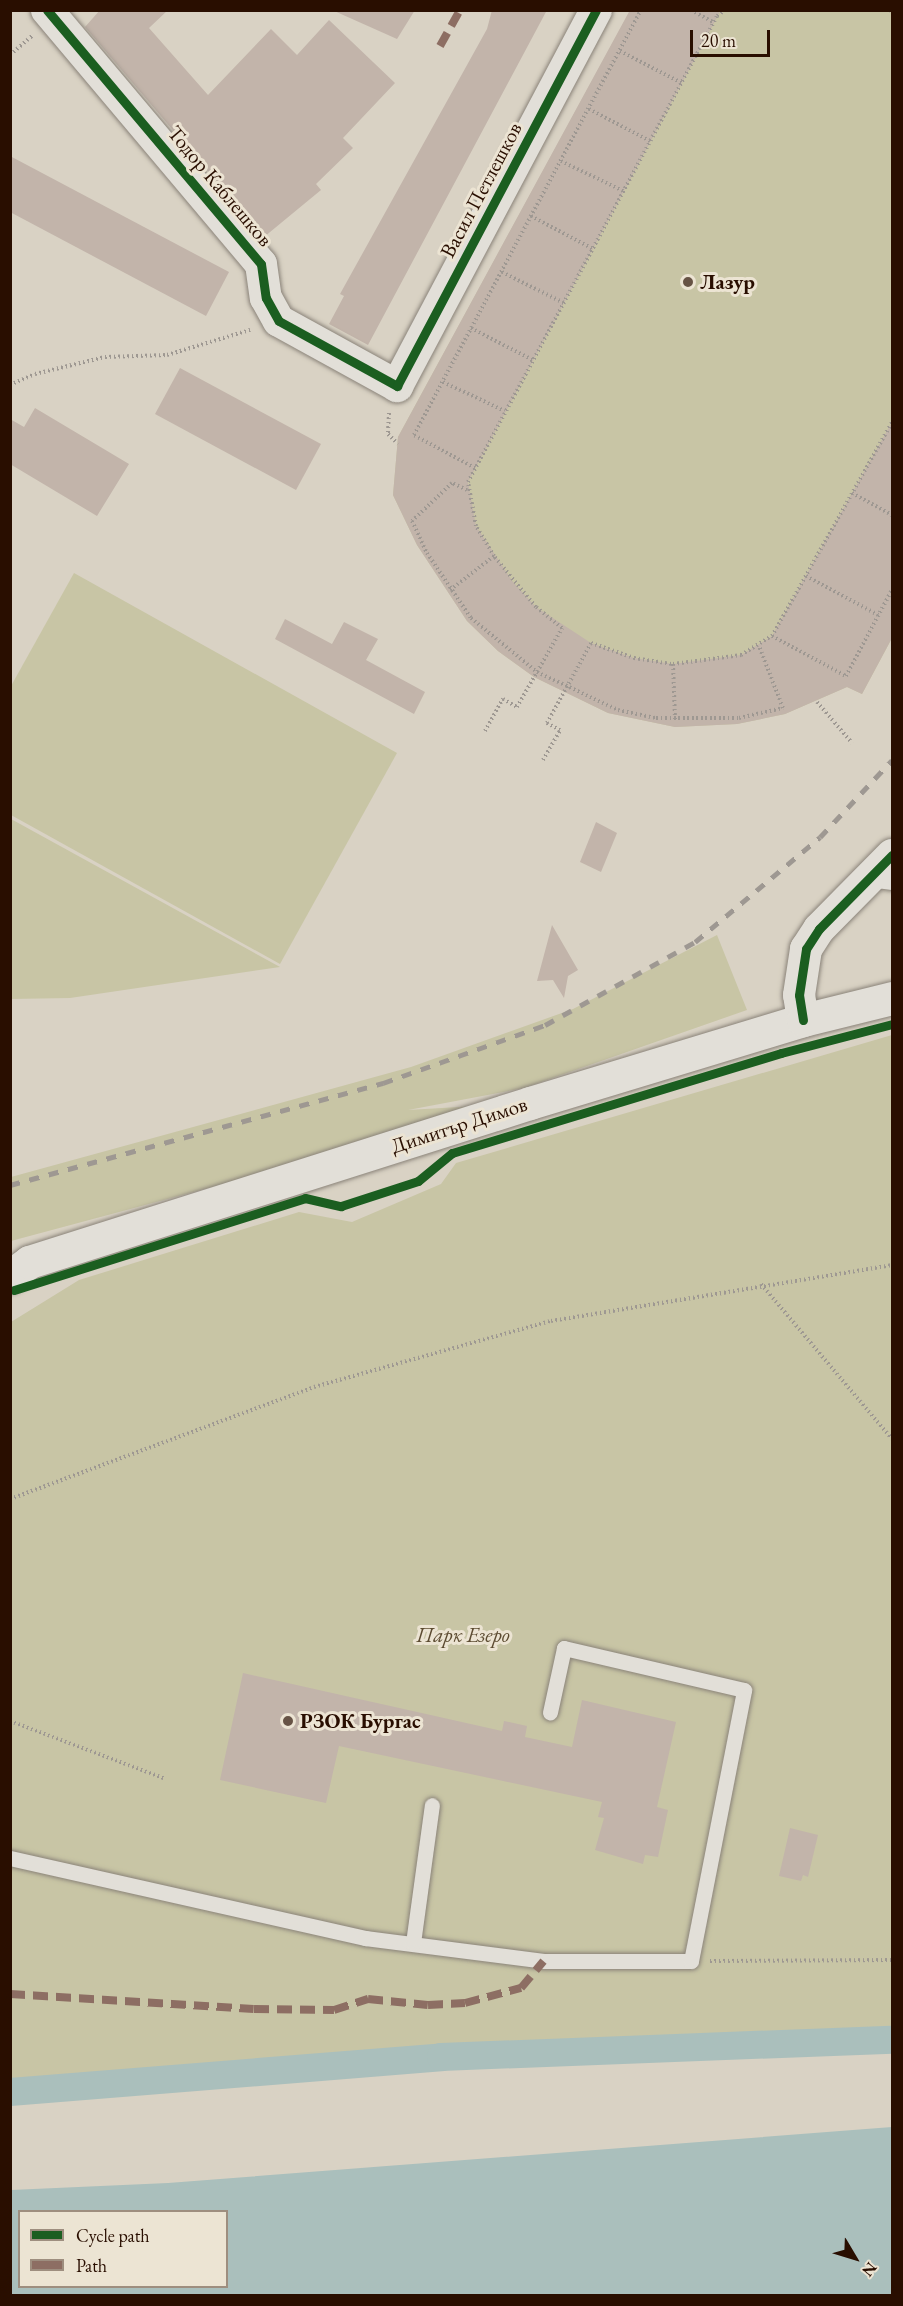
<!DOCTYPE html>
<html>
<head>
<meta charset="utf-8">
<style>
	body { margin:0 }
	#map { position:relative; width:903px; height:2306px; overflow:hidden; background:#d9d2c4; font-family:"EB Garamond",serif }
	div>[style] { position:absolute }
	.green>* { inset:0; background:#c8c5a5 }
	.water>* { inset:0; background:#aabfbc }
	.canal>* { height:28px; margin:-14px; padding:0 14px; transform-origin:14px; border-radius:14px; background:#aabfbc }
	.building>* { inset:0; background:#c2b4aa }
	.path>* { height:4px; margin-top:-2px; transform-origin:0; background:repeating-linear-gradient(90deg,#9e9892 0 1.5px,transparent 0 4.5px) }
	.roads { filter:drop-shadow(0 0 2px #8a8379) drop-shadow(0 0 2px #8a8379) }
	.service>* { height:15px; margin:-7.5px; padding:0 7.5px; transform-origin:7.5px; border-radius:7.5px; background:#e2dfd8 }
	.minor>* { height:32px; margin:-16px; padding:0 16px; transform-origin:16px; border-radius:16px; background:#e2dfd8 }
	.secondary>* { height:33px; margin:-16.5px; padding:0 16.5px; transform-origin:16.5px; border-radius:16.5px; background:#e2dfd8 }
	.rail>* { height:4.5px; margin-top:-2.25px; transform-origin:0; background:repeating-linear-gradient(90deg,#9e9892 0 10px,transparent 0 20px) }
	.quiet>* { height:8px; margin-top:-4px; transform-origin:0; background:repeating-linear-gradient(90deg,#8d6e63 0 15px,transparent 0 23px) }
	.cycleway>* { height:9px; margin:-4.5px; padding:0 4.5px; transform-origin:4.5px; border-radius:4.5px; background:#1b5e20 }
	.dots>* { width:16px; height:16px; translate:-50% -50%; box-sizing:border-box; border:3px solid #ece4d3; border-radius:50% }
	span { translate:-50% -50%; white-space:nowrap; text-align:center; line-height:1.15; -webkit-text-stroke:6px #ece4d3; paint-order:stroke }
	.street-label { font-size:21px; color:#290e00 }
	.poi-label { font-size:21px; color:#290e00; font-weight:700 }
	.left { translate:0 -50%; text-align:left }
	.park-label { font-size:21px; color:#5c4b31; font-style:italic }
	.frame { position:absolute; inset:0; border:12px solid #290e00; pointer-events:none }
	.legend { position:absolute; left:18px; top:2210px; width:210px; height:78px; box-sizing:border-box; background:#ece4d3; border:2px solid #9e8e7f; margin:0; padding:8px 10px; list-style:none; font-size:18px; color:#290e00 }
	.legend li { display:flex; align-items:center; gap:12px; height:30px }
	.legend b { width:30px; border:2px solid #9e8e7f }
	.north { position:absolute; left:825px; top:2228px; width:60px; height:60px; -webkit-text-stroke:4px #ece4d3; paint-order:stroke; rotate:128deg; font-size:16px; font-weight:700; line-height:24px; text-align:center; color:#290e00 }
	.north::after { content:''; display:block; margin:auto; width:21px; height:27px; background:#290e00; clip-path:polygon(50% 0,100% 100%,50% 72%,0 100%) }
	.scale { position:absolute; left:690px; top:30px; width:80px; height:27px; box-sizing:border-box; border:3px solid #290e00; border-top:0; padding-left:8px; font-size:18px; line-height:21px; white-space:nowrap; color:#290e00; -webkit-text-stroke:4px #ece4d3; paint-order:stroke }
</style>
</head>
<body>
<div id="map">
	<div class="green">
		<i style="clip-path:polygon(630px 11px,892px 11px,892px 638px,862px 694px,847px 687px,785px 714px,737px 724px,675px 727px,608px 713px,534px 677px,498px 651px,467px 621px,417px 545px,393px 495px,398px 437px)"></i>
		<i style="clip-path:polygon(74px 573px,397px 753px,280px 964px,11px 815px,11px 686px)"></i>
		<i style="clip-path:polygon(10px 819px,11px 819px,280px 967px,70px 998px,11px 999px)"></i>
		<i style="clip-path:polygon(717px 935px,747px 1010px,524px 1088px,408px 1110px,526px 1103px,11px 1241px,11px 1177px,411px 1067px,573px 1009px)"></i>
		<i style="clip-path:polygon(892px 1035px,892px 2043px,226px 2074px,11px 2092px,11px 1322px,79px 1280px,299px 1212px,352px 1222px,441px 1184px,456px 1163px)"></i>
	</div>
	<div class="water">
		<i style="clip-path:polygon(evenodd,892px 2127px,892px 2295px,11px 2295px,11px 2190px,168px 2183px,892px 2127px,20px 2212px,226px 2212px,226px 2286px,20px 2286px,20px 2212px)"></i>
	</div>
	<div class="canal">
		<i style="left:10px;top:2092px;width:432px;rotate:-4.6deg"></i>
		<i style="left:441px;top:2057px;width:451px;rotate:-2.2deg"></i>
	</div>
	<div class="building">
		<i style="clip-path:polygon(100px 10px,168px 10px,149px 28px,208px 95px,271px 29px,297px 55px,329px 20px,395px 83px,343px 138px,353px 148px,316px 184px,321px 190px,264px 237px,85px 27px)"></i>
		<i style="clip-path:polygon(332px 10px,415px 10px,397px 39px)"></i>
		<i style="clip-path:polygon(492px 10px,547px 10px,368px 345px,329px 324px,344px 296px,340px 294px,487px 29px)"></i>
		<i style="clip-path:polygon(630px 10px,721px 10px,468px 482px,476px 526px,513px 582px,536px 607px,591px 643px,634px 658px,673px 664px,741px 655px,772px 636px,892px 422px,892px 638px,862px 694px,847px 687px,785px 714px,737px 724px,675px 727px,608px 713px,534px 677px,498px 651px,467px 621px,417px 545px,393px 495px,398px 437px)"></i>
		<i style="clip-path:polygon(10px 156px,229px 272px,206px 316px,10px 212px)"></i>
		<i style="clip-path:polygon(180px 368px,321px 444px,296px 490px,155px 414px)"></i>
		<i style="clip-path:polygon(35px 408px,129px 464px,97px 516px,10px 464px,10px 419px,24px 427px)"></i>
		<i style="clip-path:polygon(285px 619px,332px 644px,344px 622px,378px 639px,366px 660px,425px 692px,414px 714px,275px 639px)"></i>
		<i style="clip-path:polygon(596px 822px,617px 833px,601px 872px,580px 862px)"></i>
		<i style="clip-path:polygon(552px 925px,578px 970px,568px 976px,564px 998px,553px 980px,537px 981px)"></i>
		<i style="clip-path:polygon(243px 1673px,502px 1731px,504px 1721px,527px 1726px,525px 1737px,572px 1747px,582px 1700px,676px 1722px,657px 1807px,668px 1810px,658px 1857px,645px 1855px,643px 1864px,595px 1850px,604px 1818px,598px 1817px,602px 1802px,339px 1746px,326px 1803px,220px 1780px)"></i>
		<i style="clip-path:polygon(790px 1828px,818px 1835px,808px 1877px,803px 1875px,801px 1881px,779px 1876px)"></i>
	</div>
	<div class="path">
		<i style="left:691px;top:10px;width:26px;rotate:29deg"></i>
		<i style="left:890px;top:10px;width:3px;rotate:45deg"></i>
		<i style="left:620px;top:51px;width:70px;rotate:27.3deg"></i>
		<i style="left:10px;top:55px;width:29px;rotate:-41deg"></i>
		<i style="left:589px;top:109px;width:69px;rotate:27.7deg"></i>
		<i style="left:561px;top:161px;width:69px;rotate:25.8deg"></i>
		<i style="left:531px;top:216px;width:70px;rotate:28deg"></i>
		<i style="left:502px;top:272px;width:69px;rotate:26.6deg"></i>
		<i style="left:471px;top:328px;width:70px;rotate:27.3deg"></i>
		<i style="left:443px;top:382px;width:68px;rotate:25.1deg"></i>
		<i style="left:10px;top:385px;width:27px;rotate:-24deg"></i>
		<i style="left:35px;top:374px;width:72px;rotate:-13.7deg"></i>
		<i style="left:105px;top:357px;width:62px;rotate:-1.8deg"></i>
		<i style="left:167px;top:355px;width:87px;rotate:-16.8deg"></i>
		<i style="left:389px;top:413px;width:21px;rotate:93deg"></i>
		<i style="left:388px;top:434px;width:14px;rotate:45deg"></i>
		<i style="left:475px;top:468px;width:69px;rotate:-151.6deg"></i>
		<i style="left:414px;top:435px;width:482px;rotate:-61.9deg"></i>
		<i style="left:467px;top:490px;width:17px;rotate:-155deg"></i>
		<i style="left:452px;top:483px;width:55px;rotate:136.5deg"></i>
		<i style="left:412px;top:521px;width:35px;rotate:65deg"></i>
		<i style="left:427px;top:553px;width:78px;rotate:55.9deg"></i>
		<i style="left:471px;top:618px;width:85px;rotate:39.3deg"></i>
		<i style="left:537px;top:672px;width:89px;rotate:25.1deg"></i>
		<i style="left:618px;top:710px;width:39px;rotate:12deg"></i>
		<i style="left:656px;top:718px;width:83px"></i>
		<i style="left:739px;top:718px;width:45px;rotate:-12.8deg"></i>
		<i style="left:783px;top:708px;width:66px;rotate:-111.2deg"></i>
		<i style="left:852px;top:493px;width:46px;rotate:28.8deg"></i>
		<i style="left:806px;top:576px;width:82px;rotate:28.4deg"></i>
		<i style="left:450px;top:590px;width:56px;rotate:-37.7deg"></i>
		<i style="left:772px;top:636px;width:84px;rotate:28.4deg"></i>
		<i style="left:846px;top:676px;width:98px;rotate:-61.9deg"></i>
		<i style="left:673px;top:664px;width:55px;rotate:87.9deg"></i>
		<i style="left:817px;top:702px;width:54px;rotate:49.5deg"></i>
		<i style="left:485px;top:731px;width:37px;rotate:-61deg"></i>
		<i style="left:503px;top:699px;width:16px;rotate:30deg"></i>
		<i style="left:517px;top:707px;width:91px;rotate:-60.3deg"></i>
		<i style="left:562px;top:628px;width:33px;rotate:-141deg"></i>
		<i style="left:536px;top:607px;width:66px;rotate:-129.5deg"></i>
		<i style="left:494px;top:556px;width:35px;rotate:-121deg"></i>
		<i style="left:476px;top:526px;width:45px;rotate:-100.3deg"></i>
		<i style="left:468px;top:482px;width:528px;rotate:-61.88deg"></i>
		<i style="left:717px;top:16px;width:10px;rotate:-37deg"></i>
		<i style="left:543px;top:760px;width:34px;rotate:-60deg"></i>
		<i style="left:560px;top:730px;width:15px;rotate:-152deg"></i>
		<i style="left:547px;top:723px;width:91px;rotate:-61.2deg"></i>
		<i style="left:591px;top:643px;width:46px;rotate:19.2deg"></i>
		<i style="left:634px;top:658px;width:39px;rotate:9deg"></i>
		<i style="left:673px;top:664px;width:69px;rotate:-7.5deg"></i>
		<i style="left:741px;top:655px;width:36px;rotate:-32deg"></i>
		<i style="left:772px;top:636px;width:245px;rotate:-60.7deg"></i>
		<i style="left:761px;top:1284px;width:203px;rotate:49.8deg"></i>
		<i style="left:10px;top:1499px;width:324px;rotate:-20.2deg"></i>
		<i style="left:314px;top:1387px;width:246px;rotate:-15.6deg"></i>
		<i style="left:551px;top:1321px;width:346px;rotate:-9.3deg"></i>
		<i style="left:10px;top:1721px;width:166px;rotate:20.4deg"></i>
		<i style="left:710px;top:1961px;width:182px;rotate:-0.3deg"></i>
	</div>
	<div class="roads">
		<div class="service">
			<i style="left:870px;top:879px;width:22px;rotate:8deg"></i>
			<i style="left:10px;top:1858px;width:364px;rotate:12.7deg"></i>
			<i style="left:365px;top:1938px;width:180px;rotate:7.3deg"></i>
			<i style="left:544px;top:1961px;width:147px"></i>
			<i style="left:691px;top:1961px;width:276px;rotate:-78.9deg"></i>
			<i style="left:744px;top:1690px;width:185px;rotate:-166.9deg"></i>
			<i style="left:564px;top:1648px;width:66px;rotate:102.3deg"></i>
			<i style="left:413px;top:1943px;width:139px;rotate:-82.2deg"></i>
		</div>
		<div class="minor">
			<i style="left:47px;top:10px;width:332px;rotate:49.9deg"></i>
			<i style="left:261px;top:264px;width:34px;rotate:82deg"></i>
			<i style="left:266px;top:298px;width:26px;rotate:61deg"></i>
			<i style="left:279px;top:321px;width:135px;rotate:28.8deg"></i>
			<i style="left:397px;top:386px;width:425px;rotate:-62.1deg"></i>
			<i style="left:803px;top:1020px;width:25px;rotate:-99deg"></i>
			<i style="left:799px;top:995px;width:47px;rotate:-81.3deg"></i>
			<i style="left:806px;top:949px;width:24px;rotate:-57deg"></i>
			<i style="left:819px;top:929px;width:104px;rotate:-45.4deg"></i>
		</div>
		<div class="secondary">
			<i style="left:10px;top:1276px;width:24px;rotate:-36deg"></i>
			<i style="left:29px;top:1262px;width:526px;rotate:-17.61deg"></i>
			<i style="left:530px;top:1103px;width:285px;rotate:-16.9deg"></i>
			<i style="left:803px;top:1020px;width:92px;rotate:-13.9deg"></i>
		</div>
	</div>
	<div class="rail">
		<i style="left:10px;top:1185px;width:387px;rotate:-15.3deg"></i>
		<i style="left:383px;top:1083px;width:172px;rotate:-19.7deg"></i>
		<i style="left:545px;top:1025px;width:171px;rotate:-29deg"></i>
		<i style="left:695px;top:942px;width:163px;rotate:-40deg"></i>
		<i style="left:820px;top:837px;width:105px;rotate:-46.9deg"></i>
	</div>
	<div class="quiet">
		<i style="left:440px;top:46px;width:41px;rotate:-60.9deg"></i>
		<i style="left:10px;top:1994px;width:244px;rotate:3.5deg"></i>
		<i style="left:254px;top:2009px;width:80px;rotate:0.7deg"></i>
		<i style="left:334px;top:2010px;width:36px;rotate:-18deg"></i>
		<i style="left:368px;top:1999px;width:60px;rotate:5.7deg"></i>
		<i style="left:428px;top:2005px;width:37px;rotate:-3deg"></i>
		<i style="left:465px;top:2003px;width:58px;rotate:-15deg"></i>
		<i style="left:521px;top:1988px;width:35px;rotate:-50deg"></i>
	</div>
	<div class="cycleway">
		<i style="left:47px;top:10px;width:332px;rotate:49.9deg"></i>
		<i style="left:261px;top:264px;width:34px;rotate:82deg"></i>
		<i style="left:266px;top:298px;width:26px;rotate:61deg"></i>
		<i style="left:279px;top:321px;width:135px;rotate:28.8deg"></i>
		<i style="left:397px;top:386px;width:425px;rotate:-62.1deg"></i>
		<i style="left:803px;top:1020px;width:25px;rotate:-99deg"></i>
		<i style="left:799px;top:995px;width:47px;rotate:-81.3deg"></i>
		<i style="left:806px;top:949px;width:24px;rotate:-57deg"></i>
		<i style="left:819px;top:929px;width:104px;rotate:-45.4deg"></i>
		<i style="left:14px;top:1290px;width:305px;rotate:-17.5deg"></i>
		<i style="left:305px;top:1198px;width:37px;rotate:13deg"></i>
		<i style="left:341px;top:1206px;width:81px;rotate:-18deg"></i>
		<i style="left:418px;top:1181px;width:44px;rotate:-39.5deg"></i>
		<i style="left:452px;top:1153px;width:344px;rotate:-16.9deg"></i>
		<i style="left:781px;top:1053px;width:115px;rotate:-14.6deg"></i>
	</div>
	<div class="dots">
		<i style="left:688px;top:282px;background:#675345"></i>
		<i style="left:288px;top:1721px;background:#675345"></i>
	</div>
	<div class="street-label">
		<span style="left:220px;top:186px;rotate:50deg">Тодор Каблешков</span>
		<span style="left:481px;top:190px;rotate:-62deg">Васил Петлешков</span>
		<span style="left:459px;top:1125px;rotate:-18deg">Димитър Димов</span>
	</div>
	<div class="poi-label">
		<span class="left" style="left:700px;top:282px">Лазур</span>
		<span class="left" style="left:300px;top:1721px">РЗОК Бургас</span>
	</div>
	<div class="park-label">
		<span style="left:463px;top:1635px">Парк Езеро</span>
	</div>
	<div class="frame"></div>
	<ul class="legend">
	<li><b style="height:8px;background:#1b5e20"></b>Cycle path</li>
	<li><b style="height:8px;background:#8d6e63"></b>Path</li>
	</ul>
	<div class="north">N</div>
	<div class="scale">20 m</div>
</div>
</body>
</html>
